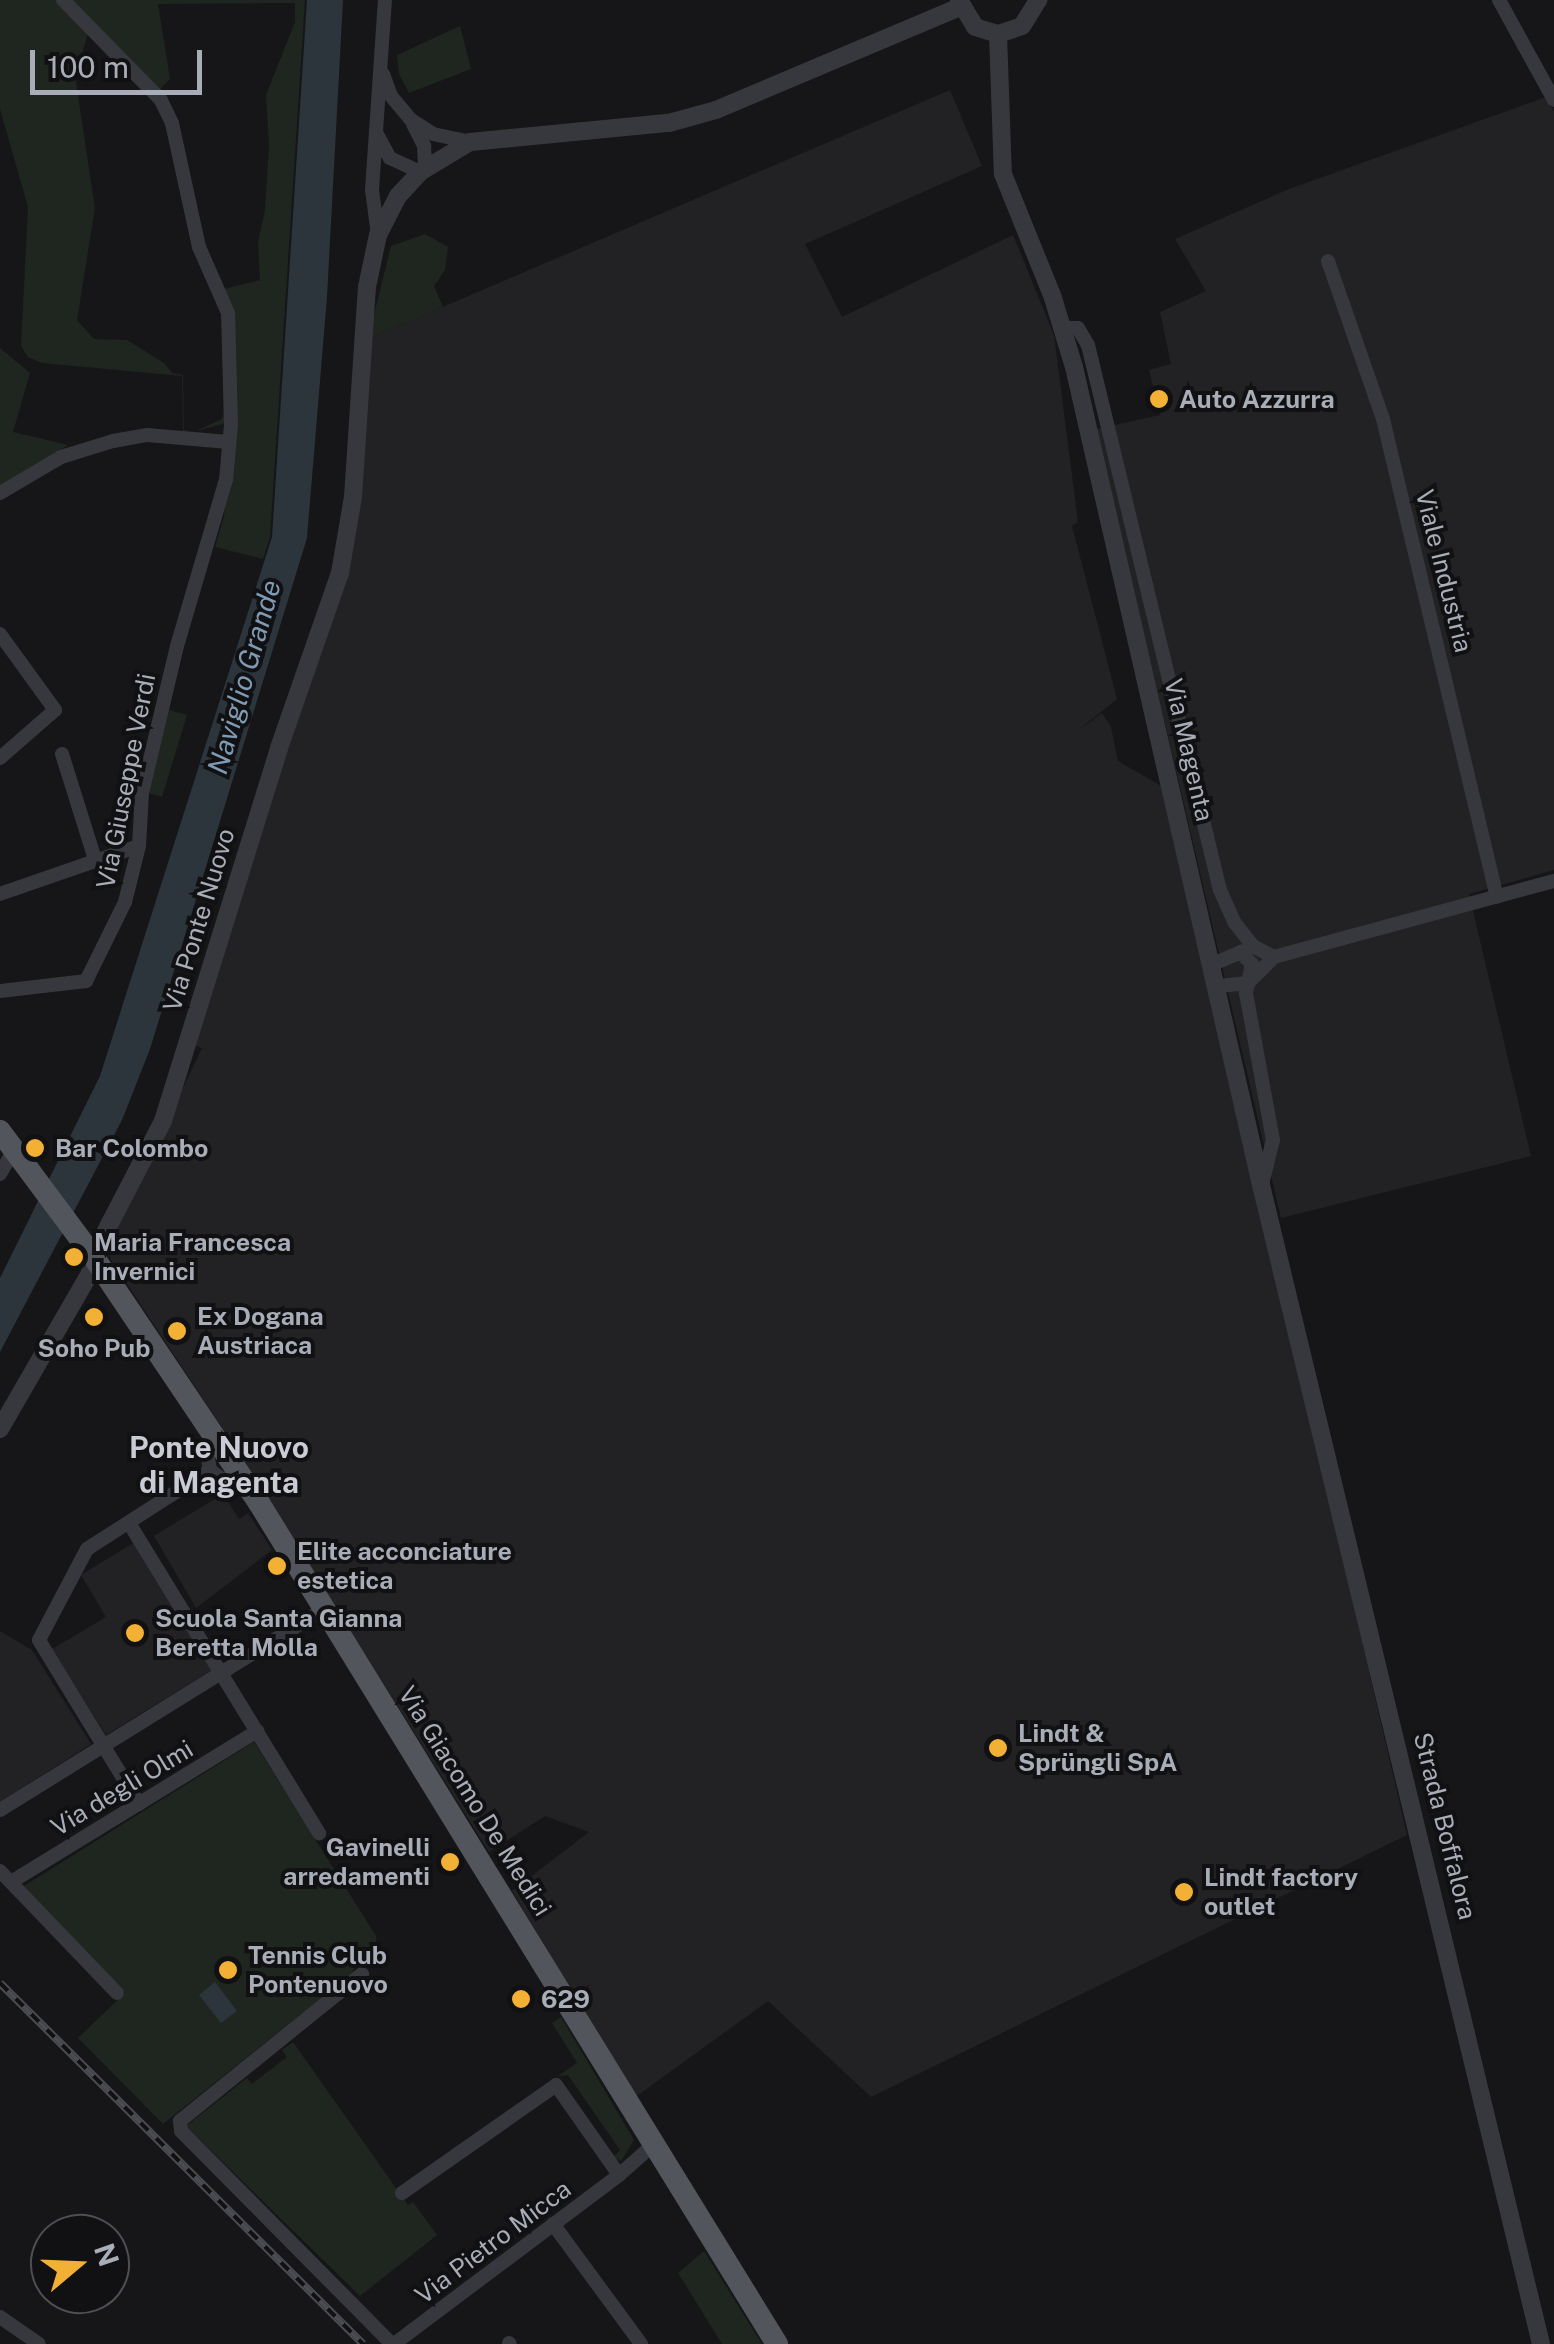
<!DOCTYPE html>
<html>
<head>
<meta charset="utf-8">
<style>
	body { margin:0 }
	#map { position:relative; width:1554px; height:2344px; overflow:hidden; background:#161618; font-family:"Public Sans",sans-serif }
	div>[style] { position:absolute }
	.built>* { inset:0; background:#222225 }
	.green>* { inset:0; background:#1e261f }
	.water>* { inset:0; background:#2c353c }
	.minor>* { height:14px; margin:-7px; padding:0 7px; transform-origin:7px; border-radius:7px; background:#37383d }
	.tertiary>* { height:18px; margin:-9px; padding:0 9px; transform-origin:9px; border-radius:9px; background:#37383d }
	.primary>* { height:22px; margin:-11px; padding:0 11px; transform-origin:11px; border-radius:11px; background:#53555c }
	.rail>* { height:8px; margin-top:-4px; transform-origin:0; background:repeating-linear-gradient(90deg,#111113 0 11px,#4a4c52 0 22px); box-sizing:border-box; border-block:2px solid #4a4c52 }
	.dots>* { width:28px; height:28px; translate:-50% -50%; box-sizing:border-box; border:5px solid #111113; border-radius:50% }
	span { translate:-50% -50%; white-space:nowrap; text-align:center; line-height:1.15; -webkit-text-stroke:8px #111113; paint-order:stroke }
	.poi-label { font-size:25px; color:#a8adb8; font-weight:700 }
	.left { translate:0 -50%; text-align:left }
	.right { translate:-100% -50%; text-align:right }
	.street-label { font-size:25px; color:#a8adb8 }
	.water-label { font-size:28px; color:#7f9bb3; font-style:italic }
	.quarter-label { font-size:30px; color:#c9ccd4; font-weight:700 }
	.north { position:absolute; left:30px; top:2214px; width:100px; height:100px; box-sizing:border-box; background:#111113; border:2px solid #4d4f55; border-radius:50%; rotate:71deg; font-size:28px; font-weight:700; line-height:40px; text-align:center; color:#a8adb8 }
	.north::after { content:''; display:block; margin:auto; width:35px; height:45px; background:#f2b134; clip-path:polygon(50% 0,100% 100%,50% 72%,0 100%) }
	.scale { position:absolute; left:30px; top:50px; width:172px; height:45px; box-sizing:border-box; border:5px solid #a8adb8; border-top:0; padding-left:12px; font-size:30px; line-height:35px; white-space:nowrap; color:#a8adb8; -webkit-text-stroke:8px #111113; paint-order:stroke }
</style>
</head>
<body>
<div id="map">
	<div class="built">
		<i style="clip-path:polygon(950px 90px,982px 166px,805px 244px,842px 317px,1013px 235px,1054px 335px,1078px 522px,1072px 526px,1117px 699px,1075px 733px,1102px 713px,1111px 727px,1118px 761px,1163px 787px,1407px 1835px,871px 2097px,768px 2001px,634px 2098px,512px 1891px,589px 1832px,545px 1816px,489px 1852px,245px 1462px,111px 1260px,108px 1247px,202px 1048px,194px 1045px,218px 959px,327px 626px,368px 339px)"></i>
		<i style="clip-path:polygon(1546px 97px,1554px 112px,1554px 870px,1469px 894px,1531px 1156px,1281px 1218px,1096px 429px,1160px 415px,1149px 370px,1171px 364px,1160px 312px,1206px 291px,1175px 239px,1289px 189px)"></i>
		<i style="clip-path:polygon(223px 1494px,239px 1519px,248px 1513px,272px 1550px,196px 1608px,154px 1536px)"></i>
		<i style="clip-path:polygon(135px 1542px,214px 1669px,106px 1735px,52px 1649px,106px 1617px,81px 1575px)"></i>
		<i style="clip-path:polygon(0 1631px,32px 1650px,91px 1744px,0 1802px)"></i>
	</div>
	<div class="green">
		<i style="clip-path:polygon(evenodd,0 0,305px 0,270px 537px,263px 559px,215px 547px,224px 516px,233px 421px,193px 432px,183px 431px,182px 376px,42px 363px,28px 357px,21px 346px,28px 207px,0 109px,0 0,295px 3px,295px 22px,266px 95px,269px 145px,265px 210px,258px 242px,260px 280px,224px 289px,204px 247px,160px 89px,170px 79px,158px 4px,295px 3px,0 0,88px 34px,153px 98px,173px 140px,227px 331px,227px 397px,222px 419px,194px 432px,184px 430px,183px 375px,172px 373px,164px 363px,127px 340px,94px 339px,77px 320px,95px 208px,75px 76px,88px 34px)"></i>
		<i style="clip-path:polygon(460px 26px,471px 69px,409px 93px,399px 74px,397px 55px)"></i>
		<i style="clip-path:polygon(425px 234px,448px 247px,445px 270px,434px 286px,443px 307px,368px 339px,391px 246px)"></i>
		<i style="clip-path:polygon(0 348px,30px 373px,13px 432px,68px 445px,0 489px)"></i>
		<i style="clip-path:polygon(166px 709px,187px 715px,162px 797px,149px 793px)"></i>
		<i style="clip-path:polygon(254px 1742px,376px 1936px,376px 1948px,354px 1966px,353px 1973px,163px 2124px,78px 2038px,125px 1993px,24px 1886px)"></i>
		<i style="clip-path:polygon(561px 2017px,634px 2140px,621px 2161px,613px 2157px,620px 2150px,568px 2075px,558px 2076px,577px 2063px,552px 2023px)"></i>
		<i style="clip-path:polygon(293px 2042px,408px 2205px,413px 2202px,437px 2235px,360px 2296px,186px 2126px,247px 2078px,252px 2084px,287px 2057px,282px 2050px)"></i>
		<i style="clip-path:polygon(704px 2251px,762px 2344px,722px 2344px,678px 2273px)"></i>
	</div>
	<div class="water">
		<i style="clip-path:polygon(307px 0,343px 0,327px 297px,307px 538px,150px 1049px,122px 1120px,0 1352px,0 1278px,100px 1076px,272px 537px)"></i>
		<i style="clip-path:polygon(215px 1982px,237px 2011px,221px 2023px,199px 1995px)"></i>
	</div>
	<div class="minor">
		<i style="left:1499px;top:0;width:114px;rotate:61.2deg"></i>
		<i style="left:383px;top:74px;width:23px;rotate:70deg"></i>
		<i style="left:391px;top:96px;width:30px;rotate:50deg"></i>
		<i style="left:410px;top:119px;width:27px;rotate:33deg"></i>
		<i style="left:433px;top:134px;width:38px;rotate:12deg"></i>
		<i style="left:413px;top:124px;width:25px;rotate:63deg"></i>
		<i style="left:424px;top:146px;width:22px;rotate:87deg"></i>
		<i style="left:377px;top:134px;width:27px;rotate:62deg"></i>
		<i style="left:390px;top:158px;width:33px;rotate:25deg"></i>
		<i style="left:378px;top:235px;width:45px;rotate:-97.6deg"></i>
		<i style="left:372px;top:190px;width:190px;rotate:-86.1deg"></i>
		<i style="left:1328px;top:261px;width:167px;rotate:70.8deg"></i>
		<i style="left:1383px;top:419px;width:491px;rotate:76.6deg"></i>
		<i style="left:1063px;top:328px;width:15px"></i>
		<i style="left:1078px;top:328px;width:20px;rotate:60deg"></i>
		<i style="left:1088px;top:345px;width:561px;rotate:76.39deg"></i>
		<i style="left:1220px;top:890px;width:36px;rotate:66deg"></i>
		<i style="left:1235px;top:923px;width:29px;rotate:52deg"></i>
		<i style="left:1253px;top:946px;width:24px;rotate:28deg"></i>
		<i style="left:0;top:493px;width:71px;rotate:-30.5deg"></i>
		<i style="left:61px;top:457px;width:54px;rotate:-17.1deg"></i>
		<i style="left:113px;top:441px;width:35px;rotate:-10deg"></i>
		<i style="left:147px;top:435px;width:82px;rotate:4.9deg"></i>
		<i style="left:0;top:634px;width:94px;rotate:54.1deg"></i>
		<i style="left:55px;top:710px;width:73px;rotate:138.9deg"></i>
		<i style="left:62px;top:754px;width:110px;rotate:72.6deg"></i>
		<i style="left:0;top:894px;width:147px;rotate:-19.1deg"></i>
		<i style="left:1240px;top:952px;width:17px;rotate:45deg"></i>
		<i style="left:1252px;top:964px;width:30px;rotate:102deg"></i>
		<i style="left:1246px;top:993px;width:149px;rotate:79.6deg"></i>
		<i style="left:1273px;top:1140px;width:45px;rotate:104deg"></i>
		<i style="left:1213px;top:964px;width:38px;rotate:-23deg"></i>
		<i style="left:1219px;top:986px;width:29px;rotate:-6deg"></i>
		<i style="left:1248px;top:983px;width:37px;rotate:-45deg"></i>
		<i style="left:1274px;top:957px;width:290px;rotate:-15.2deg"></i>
		<i style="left:0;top:991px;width:87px;rotate:-6.6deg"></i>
		<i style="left:86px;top:981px;width:88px;rotate:-63.7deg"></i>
		<i style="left:125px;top:902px;width:58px;rotate:-76deg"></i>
		<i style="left:139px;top:846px;width:53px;rotate:-86.8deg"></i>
		<i style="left:142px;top:793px;width:151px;rotate:-76.6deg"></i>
		<i style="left:177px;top:646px;width:173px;rotate:-73.6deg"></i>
		<i style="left:226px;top:480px;width:55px;rotate:-84.8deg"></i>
		<i style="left:231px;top:425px;width:112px;rotate:-91.5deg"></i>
		<i style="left:228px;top:313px;width:72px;rotate:-113.7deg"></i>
		<i style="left:199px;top:247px;width:127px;rotate:-102.3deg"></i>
		<i style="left:172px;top:123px;width:25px;rotate:-116deg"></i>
		<i style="left:161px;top:100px;width:140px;rotate:-134.4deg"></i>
		<i style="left:0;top:1174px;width:28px;rotate:-60deg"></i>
		<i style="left:216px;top:1438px;width:13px;rotate:138deg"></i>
		<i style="left:206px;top:1447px;width:23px;rotate:80deg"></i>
		<i style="left:210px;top:1470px;width:20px;rotate:37deg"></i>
		<i style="left:226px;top:1482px;width:16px;rotate:-22deg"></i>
		<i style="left:129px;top:1523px;width:364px;rotate:58.5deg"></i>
		<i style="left:139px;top:1804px;width:192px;rotate:-121.4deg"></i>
		<i style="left:39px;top:1640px;width:103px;rotate:-62.2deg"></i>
		<i style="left:87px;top:1549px;width:146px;rotate:-32.7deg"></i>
		<i style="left:0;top:1810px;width:381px;rotate:-31.8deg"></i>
		<i style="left:0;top:1871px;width:169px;rotate:46.2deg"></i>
		<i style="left:11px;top:1882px;width:289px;rotate:-31.5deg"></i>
		<i style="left:362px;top:1974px;width:234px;rotate:141.1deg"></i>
		<i style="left:180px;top:2121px;width:10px;rotate:84deg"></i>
		<i style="left:181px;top:2131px;width:300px;rotate:45.3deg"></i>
		<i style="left:402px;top:2193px;width:188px;rotate:-35deg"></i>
		<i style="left:556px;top:2085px;width:110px;rotate:55deg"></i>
		<i style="left:553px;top:2224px;width:149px;rotate:53.7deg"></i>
		<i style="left:0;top:2317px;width:47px;rotate:34.7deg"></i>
		<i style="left:509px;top:2343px;width:1px;rotate:45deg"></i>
		<i style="left:394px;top:2344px;width:281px;rotate:-36.9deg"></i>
		<i style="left:619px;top:2175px;width:45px;rotate:-41.4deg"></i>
	</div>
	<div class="tertiary">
		<i style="left:959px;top:0;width:31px;rotate:59deg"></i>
		<i style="left:975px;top:27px;width:24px;rotate:17deg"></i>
		<i style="left:998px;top:34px;width:25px;rotate:-18deg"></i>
		<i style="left:1022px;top:26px;width:31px;rotate:-58deg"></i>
		<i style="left:998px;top:34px;width:140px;rotate:88deg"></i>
		<i style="left:1003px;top:174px;width:134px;rotate:68deg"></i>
		<i style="left:1053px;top:298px;width:72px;rotate:73.1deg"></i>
		<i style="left:1074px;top:367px;width:839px;rotate:77.12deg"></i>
		<i style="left:1261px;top:1185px;width:1192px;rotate:76.42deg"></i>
		<i style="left:0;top:1429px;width:180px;rotate:-60deg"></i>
		<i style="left:90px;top:1273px;width:17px;rotate:-80deg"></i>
		<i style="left:93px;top:1256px;width:152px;rotate:-62.6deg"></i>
		<i style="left:163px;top:1121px;width:391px;rotate:-72.7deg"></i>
		<i style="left:279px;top:748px;width:185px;rotate:-70.8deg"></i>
		<i style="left:340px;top:573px;width:77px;rotate:-80.3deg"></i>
		<i style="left:353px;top:497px;width:210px;rotate:-86.2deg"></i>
		<i style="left:367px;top:287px;width:53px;rotate:-78.1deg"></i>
		<i style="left:378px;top:235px;width:44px;rotate:-62.9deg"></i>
		<i style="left:398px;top:196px;width:33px;rotate:-47deg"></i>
		<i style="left:420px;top:172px;width:58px;rotate:-31deg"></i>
		<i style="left:470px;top:142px;width:200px;rotate:-5.5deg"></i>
		<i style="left:669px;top:123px;width:49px;rotate:-15.5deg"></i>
		<i style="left:716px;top:110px;width:265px;rotate:-22.9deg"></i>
	</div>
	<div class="primary">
		<i style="left:0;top:1131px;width:156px;rotate:53.4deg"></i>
		<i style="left:93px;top:1256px;width:298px;rotate:56.1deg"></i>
		<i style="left:259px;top:1503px;width:988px;rotate:58.37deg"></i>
	</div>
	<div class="rail">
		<i style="left:0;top:1983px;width:512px;rotate:44.84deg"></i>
	</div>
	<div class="dots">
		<i style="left:1159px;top:399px;background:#f2b134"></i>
		<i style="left:35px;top:1148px;background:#f2b134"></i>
		<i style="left:74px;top:1257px;background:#f2b134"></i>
		<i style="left:94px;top:1317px;background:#f2b134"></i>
		<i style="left:177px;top:1331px;background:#f2b134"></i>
		<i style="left:277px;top:1566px;background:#f2b134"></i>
		<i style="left:135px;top:1633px;background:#f2b134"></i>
		<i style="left:998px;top:1748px;background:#f2b134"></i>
		<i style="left:450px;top:1862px;background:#f2b134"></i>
		<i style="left:1184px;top:1892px;background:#f2b134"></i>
		<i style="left:228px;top:1970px;background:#f2b134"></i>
		<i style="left:521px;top:1999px;background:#f2b134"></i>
	</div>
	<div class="poi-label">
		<span class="left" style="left:1179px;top:399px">Auto Azzurra</span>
		<span class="left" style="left:55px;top:1148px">Bar Colombo</span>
		<span class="left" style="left:94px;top:1257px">Maria Francesca<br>Invernici</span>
		<span class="left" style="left:197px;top:1331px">Ex Dogana<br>Austriaca</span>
		<span style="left:94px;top:1348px">Soho Pub</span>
		<span class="left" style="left:297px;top:1566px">Elite acconciature<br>estetica</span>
		<span class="left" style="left:155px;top:1633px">Scuola Santa Gianna<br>Beretta Molla</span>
		<span class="left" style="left:1018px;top:1748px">Lindt &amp;<br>Sprüngli SpA</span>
		<span class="right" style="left:430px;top:1862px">Gavinelli<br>arredamenti</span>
		<span class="left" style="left:1204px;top:1892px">Lindt factory<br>outlet</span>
		<span class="left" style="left:248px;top:1970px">Tennis Club<br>Pontenuovo</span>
		<span class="left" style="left:541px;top:1999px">629</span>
	</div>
	<div class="street-label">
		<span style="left:1444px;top:571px;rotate:76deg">Viale Industria</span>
		<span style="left:1189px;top:750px;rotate:77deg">Via Magenta</span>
		<span style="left:126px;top:781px;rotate:-79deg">Via Giuseppe Verdi</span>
		<span style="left:199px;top:920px;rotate:-73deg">Via Ponte Nuovo</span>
		<span style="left:122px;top:1788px;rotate:-31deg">Via degli Olmi</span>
		<span style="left:475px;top:1801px;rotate:58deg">Via Giacomo De Medici</span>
		<span style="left:1445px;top:1826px;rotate:76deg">Strada Boffalora</span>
		<span style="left:493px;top:2242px;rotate:-37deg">Via Pietro Micca</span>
	</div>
	<div class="water-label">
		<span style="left:244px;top:677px;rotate:-74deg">Naviglio Grande</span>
	</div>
	<div class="quarter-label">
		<span style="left:219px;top:1464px">Ponte Nuovo<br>di Magenta</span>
	</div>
	<div class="north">N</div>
	<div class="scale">100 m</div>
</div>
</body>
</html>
